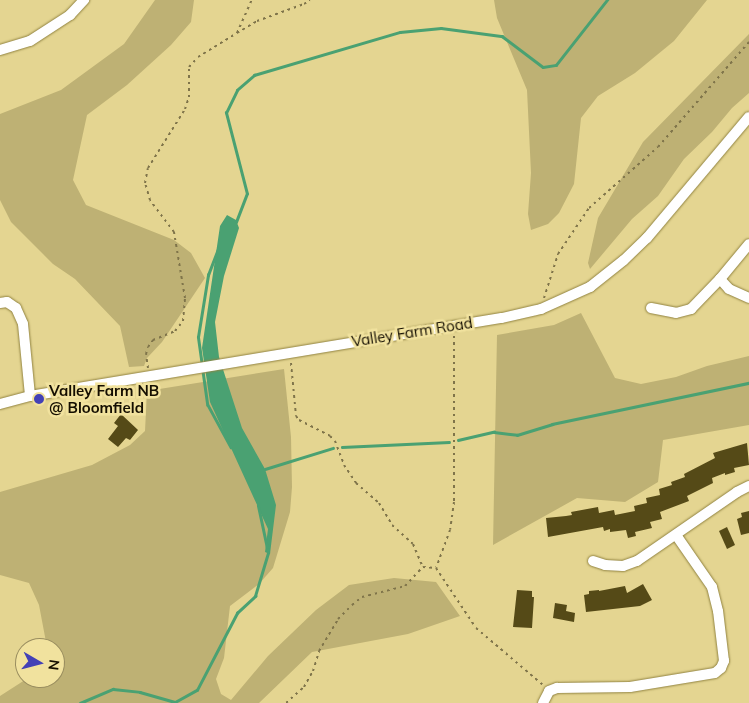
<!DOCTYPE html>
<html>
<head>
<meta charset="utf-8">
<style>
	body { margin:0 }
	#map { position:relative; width:749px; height:703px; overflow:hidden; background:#e4d591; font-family:Mulish,sans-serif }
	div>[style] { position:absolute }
	.green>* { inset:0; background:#beb174 }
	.water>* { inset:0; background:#4aa172 }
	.stream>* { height:2.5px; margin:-1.25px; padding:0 1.25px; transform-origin:1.25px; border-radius:1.25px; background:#4aa172 }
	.building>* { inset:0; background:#554a17 }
	.path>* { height:2px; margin-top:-1px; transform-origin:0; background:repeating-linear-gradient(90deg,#7f744a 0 2.5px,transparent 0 6.5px) }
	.roads { filter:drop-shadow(0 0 1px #918341) drop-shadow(0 0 1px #918341) }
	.minor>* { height:10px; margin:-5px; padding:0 5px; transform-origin:5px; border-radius:5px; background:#fff }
	.dots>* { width:14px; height:14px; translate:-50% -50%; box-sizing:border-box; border:2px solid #f1e29e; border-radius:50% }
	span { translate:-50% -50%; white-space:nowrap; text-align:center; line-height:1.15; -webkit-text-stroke:5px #f1e29e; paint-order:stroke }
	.street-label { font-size:15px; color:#140e00 }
	.poi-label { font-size:15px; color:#140e00; font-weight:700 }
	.left { translate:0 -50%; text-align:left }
	.north { position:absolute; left:15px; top:638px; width:50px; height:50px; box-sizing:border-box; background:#f1e29e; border:1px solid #998d5f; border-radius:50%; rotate:98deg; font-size:14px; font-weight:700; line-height:20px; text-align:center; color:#140e00 }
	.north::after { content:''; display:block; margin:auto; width:18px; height:22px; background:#4341b6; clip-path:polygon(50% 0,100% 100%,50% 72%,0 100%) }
</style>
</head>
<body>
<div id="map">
	<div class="green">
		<i style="clip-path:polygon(155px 0,194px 0,191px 22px,171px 45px,127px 85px,87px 115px,73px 180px,86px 205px,174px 240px,191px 253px,205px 278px,162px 342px,147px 358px,144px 366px,129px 367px,120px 326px,75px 279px,53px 264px,11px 222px,0 200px,0 114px,61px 90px,124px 44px)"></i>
		<i style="clip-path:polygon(494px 0,707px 0,674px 41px,635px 73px,598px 96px,581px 118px,574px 184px,559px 213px,548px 224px,531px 230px,528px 214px,531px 173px,527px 90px,497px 18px)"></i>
		<i style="clip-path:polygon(749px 34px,749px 93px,732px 108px,712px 132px,684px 159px,658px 196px,632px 219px,590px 269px,588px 263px,598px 218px,643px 142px)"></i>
		<i style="clip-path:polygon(581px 313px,615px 378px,641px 384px,676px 377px,707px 366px,749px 356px,749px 425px,663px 440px,658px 482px,625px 502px,577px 498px,493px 545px,497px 335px,554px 325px)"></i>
		<i style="clip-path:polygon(284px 369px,291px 437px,292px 487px,290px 512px,273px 568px,259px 584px,230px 606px,224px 658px,216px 679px,221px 694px,231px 700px,268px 656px,316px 610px,349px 585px,394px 578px,436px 582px,460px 616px,408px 634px,312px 652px,259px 703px,0 703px,0 696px,28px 678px,55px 678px,55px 648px,45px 648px,46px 642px,39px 605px,29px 583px,0 575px,0 492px,92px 465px,130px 445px,145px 431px,147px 391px)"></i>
	</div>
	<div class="water">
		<i style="clip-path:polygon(227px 215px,236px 220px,239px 228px,224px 276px,215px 322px,219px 357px,242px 428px,265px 469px,276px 505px,270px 554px,265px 552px,268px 529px,210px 402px,202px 348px,220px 226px)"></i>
	</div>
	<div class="stream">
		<i style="left:236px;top:222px;width:30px;rotate:-69deg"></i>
		<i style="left:247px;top:194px;width:84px;rotate:-104.5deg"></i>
		<i style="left:226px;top:113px;width:25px;rotate:-64deg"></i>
		<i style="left:237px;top:90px;width:23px;rotate:-41deg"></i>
		<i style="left:254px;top:75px;width:152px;rotate:-16.4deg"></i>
		<i style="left:400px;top:32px;width:41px;rotate:-5.6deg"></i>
		<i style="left:441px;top:28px;width:62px;rotate:7.5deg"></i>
		<i style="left:502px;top:36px;width:51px;rotate:37.1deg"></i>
		<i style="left:543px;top:67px;width:13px;rotate:-9deg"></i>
		<i style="left:556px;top:65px;width:83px;rotate:-51.9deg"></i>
		<i style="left:202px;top:366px;width:29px;rotate:-98deg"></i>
		<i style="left:198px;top:337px;width:63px;rotate:-80.8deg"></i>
		<i style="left:208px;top:275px;width:28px;rotate:-69deg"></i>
		<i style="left:203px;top:371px;width:34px;rotate:82deg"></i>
		<i style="left:208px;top:405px;width:48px;rotate:61.3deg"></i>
		<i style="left:458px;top:440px;width:37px;rotate:-13deg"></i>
		<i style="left:494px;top:432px;width:23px;rotate:7deg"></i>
		<i style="left:517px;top:435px;width:37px;rotate:-17deg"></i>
		<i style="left:552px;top:424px;width:201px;rotate:-11.8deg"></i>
		<i style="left:342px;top:447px;width:107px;rotate:-2.7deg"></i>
		<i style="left:265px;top:469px;width:71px;rotate:-17.2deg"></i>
		<i style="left:80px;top:703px;width:36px;rotate:-23deg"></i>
		<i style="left:113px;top:689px;width:27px;rotate:6deg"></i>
		<i style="left:140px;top:692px;width:36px;rotate:16deg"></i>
		<i style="left:175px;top:702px;width:25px;rotate:-29deg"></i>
		<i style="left:197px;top:690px;width:87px;rotate:-62.5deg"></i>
		<i style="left:237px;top:613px;width:25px;rotate:-43deg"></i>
		<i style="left:255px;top:596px;width:45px;rotate:-73.2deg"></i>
		<i style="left:268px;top:553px;width:48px;rotate:-102deg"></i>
	</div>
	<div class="building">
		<i style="clip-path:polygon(121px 414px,138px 430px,130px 440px,126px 438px,118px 447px,108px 439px,118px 426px,114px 423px)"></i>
		<i style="clip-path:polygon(747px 443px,749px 465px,734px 468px,735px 472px,725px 475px,725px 473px,712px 478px,713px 483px,687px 496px,689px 501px,660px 512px,662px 519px,650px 522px,652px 528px,635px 532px,636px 536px,628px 538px,626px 530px,610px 532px,610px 529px,604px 531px,603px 527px,548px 537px,546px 518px,566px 516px,572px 515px,571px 512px,598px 507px,599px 513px,614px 510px,615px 515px,635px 511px,634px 506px,647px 503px,646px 498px,660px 495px,659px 489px,672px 485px,671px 482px,685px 477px,684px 474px,715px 458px,713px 453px)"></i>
		<i style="clip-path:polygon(749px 511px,749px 533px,741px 535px,737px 519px,742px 517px,741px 513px)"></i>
		<i style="clip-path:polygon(727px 527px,735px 545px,727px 549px,719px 531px)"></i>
		<i style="clip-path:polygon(643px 584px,652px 600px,640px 606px,586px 612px,584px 595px,589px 594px,589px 591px,599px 590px,599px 591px,625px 586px,627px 593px)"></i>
		<i style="clip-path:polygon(517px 590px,532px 591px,532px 597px,534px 597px,532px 628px,513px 627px)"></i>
		<i style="clip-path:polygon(555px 603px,567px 605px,566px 611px,575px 613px,574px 622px,553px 618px)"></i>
	</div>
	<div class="path">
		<i style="left:237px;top:33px;width:23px;rotate:-31deg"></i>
		<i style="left:257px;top:21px;width:50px;rotate:-19.9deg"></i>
		<i style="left:304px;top:4px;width:7px;rotate:-34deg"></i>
		<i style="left:544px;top:298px;width:46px;rotate:-72.3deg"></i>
		<i style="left:558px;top:254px;width:55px;rotate:-56deg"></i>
		<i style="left:589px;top:208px;width:92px;rotate:-41.5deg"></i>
		<i style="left:658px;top:147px;width:139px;rotate:-49.1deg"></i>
		<i style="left:454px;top:336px;width:166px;rotate:90deg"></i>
		<i style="left:454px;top:502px;width:28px;rotate:98deg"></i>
		<i style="left:450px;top:530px;width:40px;rotate:110.2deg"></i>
		<i style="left:436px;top:568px;width:72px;rotate:56.3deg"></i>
		<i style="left:476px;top:628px;width:88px;rotate:40.4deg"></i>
		<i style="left:291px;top:363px;width:53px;rotate:84.6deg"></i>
		<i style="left:296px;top:416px;width:5px;rotate:53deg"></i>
		<i style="left:299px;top:420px;width:35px;rotate:27deg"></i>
		<i style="left:330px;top:436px;width:7px;rotate:45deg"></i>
		<i style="left:335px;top:441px;width:26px;rotate:69deg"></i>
		<i style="left:344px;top:465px;width:22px;rotate:56deg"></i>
		<i style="left:356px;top:483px;width:30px;rotate:41deg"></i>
		<i style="left:379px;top:503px;width:26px;rotate:59deg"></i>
		<i style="left:392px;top:525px;width:28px;rotate:42deg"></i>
		<i style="left:413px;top:544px;width:25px;rotate:67deg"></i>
		<i style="left:423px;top:567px;width:13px;rotate:4deg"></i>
		<i style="left:148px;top:368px;width:14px;rotate:-98deg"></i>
		<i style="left:146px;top:354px;width:7px;rotate:-74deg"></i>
		<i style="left:148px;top:347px;width:9px;rotate:-54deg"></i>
		<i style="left:153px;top:340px;width:24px;rotate:-22deg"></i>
		<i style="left:175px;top:331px;width:13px;rotate:-51deg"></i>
		<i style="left:183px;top:321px;width:23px;rotate:-85deg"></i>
		<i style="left:185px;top:298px;width:67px;rotate:-99.5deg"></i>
		<i style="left:174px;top:232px;width:40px;rotate:-127deg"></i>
		<i style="left:150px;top:200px;width:18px;rotate:-106deg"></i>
		<i style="left:145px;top:183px;width:15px;rotate:-79deg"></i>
		<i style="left:148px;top:168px;width:70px;rotate:-57.9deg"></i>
		<i style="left:185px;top:109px;width:13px;rotate:-72deg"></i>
		<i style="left:189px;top:97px;width:30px;rotate:-90deg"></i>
		<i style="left:189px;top:67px;width:13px;rotate:-48deg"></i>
		<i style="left:198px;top:57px;width:46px;rotate:-31.6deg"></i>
		<i style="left:237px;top:33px;width:36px;rotate:-66deg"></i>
		<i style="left:286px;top:703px;width:24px;rotate:-42deg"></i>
		<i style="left:304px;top:687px;width:18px;rotate:-61deg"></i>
		<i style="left:313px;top:671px;width:21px;rotate:-73deg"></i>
		<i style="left:319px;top:651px;width:37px;rotate:-59deg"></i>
		<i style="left:338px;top:619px;width:20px;rotate:-45deg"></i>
		<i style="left:352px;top:605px;width:13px;rotate:-39deg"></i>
		<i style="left:362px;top:597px;width:44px;rotate:-14.3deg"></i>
		<i style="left:405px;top:586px;width:26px;rotate:-47deg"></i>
	</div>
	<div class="roads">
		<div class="minor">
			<i style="left:0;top:50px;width:31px;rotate:-17deg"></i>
			<i style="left:30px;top:41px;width:48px;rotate:-33deg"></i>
			<i style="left:70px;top:15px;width:21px;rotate:-47deg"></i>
			<i style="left:720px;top:279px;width:13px;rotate:48deg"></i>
			<i style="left:729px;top:289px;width:22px;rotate:24deg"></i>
			<i style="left:0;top:303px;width:7px;rotate:-8deg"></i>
			<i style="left:7px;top:302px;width:11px;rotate:34deg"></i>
			<i style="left:16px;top:308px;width:17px;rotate:66deg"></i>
			<i style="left:23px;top:324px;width:72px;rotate:84.4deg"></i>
			<i style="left:651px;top:308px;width:25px;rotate:11deg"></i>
			<i style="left:676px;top:313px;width:16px;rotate:-15deg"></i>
			<i style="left:691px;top:309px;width:42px;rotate:-46deg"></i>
			<i style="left:720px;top:279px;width:45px;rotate:-50.4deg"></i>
			<i style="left:0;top:404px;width:31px;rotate:-15deg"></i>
			<i style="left:30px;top:396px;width:478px;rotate:-9.4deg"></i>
			<i style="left:502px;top:318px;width:40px;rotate:-13deg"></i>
			<i style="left:541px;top:309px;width:54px;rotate:-24.2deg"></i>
			<i style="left:590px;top:287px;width:43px;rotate:-38.5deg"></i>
			<i style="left:624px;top:260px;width:32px;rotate:-44deg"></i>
			<i style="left:647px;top:238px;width:158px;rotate:-49.9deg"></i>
			<i style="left:593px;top:561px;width:13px;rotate:18deg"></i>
			<i style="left:605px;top:565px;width:18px;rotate:3deg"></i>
			<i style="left:623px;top:566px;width:15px;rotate:-20deg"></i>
			<i style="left:637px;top:561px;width:121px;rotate:-34.6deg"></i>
			<i style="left:737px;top:492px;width:13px;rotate:-27deg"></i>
			<i style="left:543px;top:703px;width:13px;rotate:-63deg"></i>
			<i style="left:549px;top:691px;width:9px;rotate:-21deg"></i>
			<i style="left:557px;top:688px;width:73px;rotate:-0.8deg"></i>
			<i style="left:630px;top:687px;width:86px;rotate:-9.4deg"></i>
			<i style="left:715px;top:673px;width:8px;rotate:-40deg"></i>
			<i style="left:721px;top:668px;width:8px;rotate:-67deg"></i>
			<i style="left:724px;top:661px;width:50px;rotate:-96.8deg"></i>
			<i style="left:718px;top:611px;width:25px;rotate:-104deg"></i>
			<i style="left:712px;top:587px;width:63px;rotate:-124.7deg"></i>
		</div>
	</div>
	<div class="dots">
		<i style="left:39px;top:399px;background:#4341b6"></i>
	</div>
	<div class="street-label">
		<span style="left:412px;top:332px;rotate:-9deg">Valley Farm Road</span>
	</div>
	<div class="poi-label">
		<span class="left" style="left:49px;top:399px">Valley Farm NB<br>@ Bloomfield</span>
	</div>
	<div class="north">N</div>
</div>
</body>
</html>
